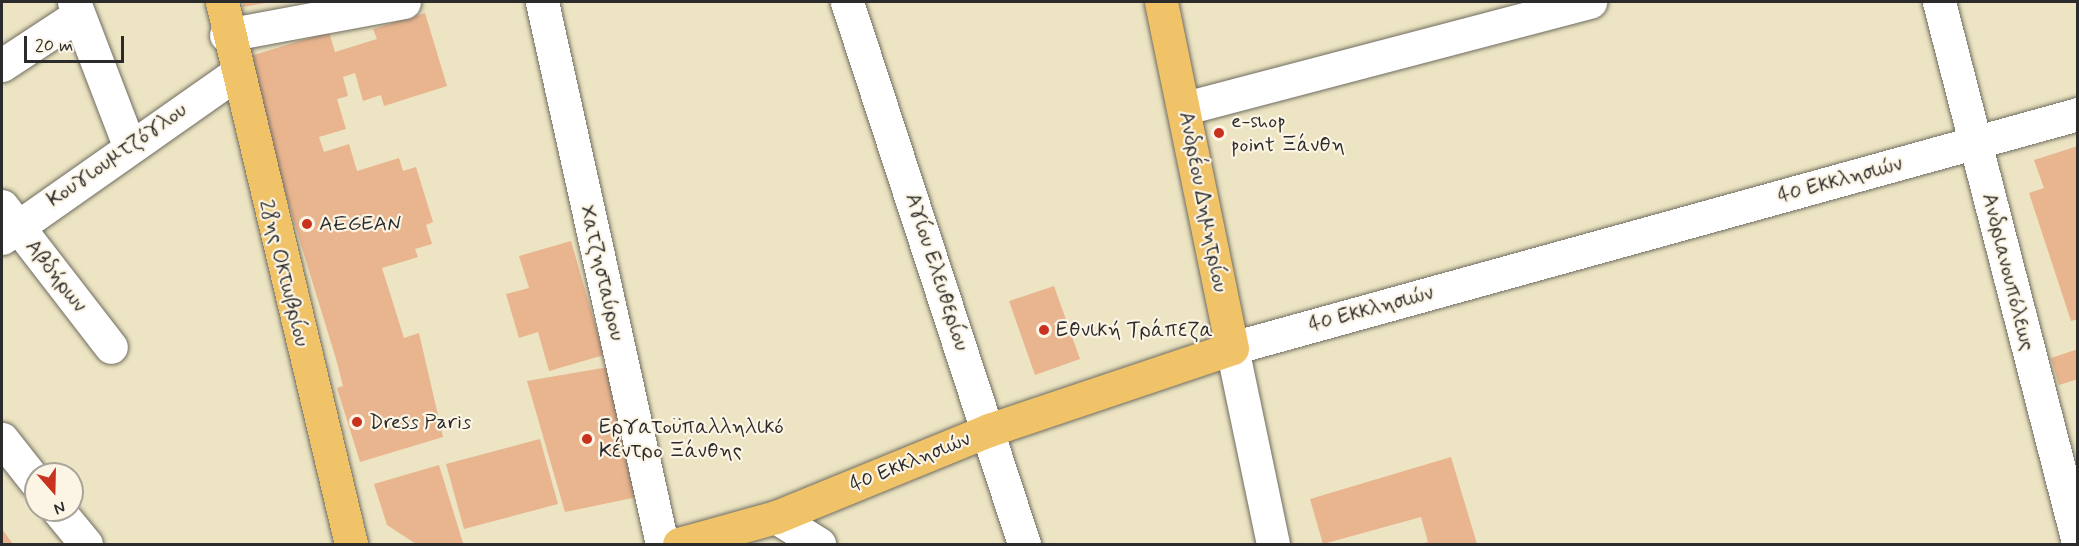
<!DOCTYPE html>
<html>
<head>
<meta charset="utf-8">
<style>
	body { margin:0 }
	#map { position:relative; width:2079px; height:546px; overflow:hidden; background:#ece4c2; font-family:Mynerve,sans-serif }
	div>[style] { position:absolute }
	.building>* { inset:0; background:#e9b58f }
	.roads { filter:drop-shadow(0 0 2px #6f6c60) drop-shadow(0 0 2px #6f6c60) }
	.minor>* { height:33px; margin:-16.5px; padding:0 16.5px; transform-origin:16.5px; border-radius:16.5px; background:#fff }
	.major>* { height:33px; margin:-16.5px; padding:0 16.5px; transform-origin:16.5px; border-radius:16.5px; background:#f1c369 }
	.dots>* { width:16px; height:16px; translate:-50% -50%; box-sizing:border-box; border:3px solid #fcf5e5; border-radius:50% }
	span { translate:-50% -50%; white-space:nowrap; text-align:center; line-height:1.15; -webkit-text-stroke:4.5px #fcf5e5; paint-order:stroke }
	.poi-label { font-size:21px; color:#2b2b2b }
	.left { translate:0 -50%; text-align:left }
	.street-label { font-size:21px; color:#2b2b2b }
	.frame { position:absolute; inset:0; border:3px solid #2b2b2b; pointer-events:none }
	.north { position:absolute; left:24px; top:462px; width:60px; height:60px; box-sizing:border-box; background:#fcf5e5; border:2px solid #a8a49b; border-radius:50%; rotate:160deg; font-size:16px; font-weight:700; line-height:24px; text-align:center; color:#2b2b2b }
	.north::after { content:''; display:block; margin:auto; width:21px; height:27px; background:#c8321e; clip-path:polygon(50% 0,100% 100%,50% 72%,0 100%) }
	.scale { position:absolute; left:24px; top:36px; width:100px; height:27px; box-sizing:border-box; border:3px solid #2b2b2b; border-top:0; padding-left:8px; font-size:18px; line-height:21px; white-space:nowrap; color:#2b2b2b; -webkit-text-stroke:4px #fcf5e5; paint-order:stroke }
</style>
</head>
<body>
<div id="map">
	<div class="building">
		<i style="clip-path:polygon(243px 2px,265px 2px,265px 3px,243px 7px)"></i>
		<i style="clip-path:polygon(425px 13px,447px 86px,384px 106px,381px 95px,363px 101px,355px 73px,343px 77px,348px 96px,337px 99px,346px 129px,319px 137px,324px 152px,349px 144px,357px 171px,399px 158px,403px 171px,416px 167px,433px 222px,426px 225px,432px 244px,415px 249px,418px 257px,382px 268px,404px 338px,419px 333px,443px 437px,360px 462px,337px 388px,343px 386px,336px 359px,244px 58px,329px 32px,335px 52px,377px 39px,373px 29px)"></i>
		<i style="clip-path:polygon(2078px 146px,2078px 319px,2071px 321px,2029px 193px,2044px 188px,2034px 160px)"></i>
		<i style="clip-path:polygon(571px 241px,604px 355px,549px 371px,538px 332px,519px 338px,506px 294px,529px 288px,519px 256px)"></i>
		<i style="clip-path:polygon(1054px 286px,1080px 359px,1035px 375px,1009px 301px)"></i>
		<i style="clip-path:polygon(2078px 349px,2078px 379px,2059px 385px,2051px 358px)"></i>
		<i style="clip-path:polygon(614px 366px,642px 496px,565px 512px,527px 381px)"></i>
		<i style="clip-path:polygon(540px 439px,558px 504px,464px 529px,446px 464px)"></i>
		<i style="clip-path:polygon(1451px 457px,1477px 544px,1420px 544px,1428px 542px,1421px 517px,1323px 544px,1310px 499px)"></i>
		<i style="clip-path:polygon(439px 465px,463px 543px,416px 544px,387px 525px,374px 484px)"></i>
		<i style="clip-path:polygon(2px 529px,13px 544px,2px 544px)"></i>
	</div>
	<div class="roads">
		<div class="minor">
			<i style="left:74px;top:2px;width:153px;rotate:69deg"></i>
			<i style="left:542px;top:2px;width:555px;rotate:77.52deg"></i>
			<i style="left:847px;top:2px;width:570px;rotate:71.91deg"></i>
			<i style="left:1939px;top:2px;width:558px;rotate:75.57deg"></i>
			<i style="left:226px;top:35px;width:181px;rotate:-10.5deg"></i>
			<i style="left:2px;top:65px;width:91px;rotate:-33.3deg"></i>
			<i style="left:1185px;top:108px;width:419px;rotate:-14.7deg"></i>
			<i style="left:2px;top:206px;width:178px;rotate:52.3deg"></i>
			<i style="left:2px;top:238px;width:285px;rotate:-35.1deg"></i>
			<i style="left:2px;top:439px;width:55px;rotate:51.7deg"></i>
			<i style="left:58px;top:510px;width:44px;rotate:50.5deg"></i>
			<i style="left:776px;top:517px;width:51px;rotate:32.1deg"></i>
			<i style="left:1273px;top:544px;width:200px;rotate:-101.8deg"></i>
			<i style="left:1232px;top:348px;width:878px;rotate:-15.46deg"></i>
		</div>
		<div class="major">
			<i style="left:222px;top:2px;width:557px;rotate:76.61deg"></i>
			<i style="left:679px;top:544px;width:101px;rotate:-15.6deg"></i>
			<i style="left:776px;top:517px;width:230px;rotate:-22.2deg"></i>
			<i style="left:989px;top:430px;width:256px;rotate:-18.6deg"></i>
			<i style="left:1232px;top:348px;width:353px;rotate:-101.6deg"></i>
		</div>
	</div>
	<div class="dots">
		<i style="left:1219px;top:133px;background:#c8321e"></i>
		<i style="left:307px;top:224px;background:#c8321e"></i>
		<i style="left:1044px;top:330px;background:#c8321e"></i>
		<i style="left:357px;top:422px;background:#c8321e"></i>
		<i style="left:587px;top:439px;background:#c8321e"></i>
	</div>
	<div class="poi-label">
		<span class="left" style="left:1231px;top:133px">e-shop<br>point Ξάνθη</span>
		<span class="left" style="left:319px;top:224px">AEGEAN</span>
		<span class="left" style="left:1056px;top:330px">Εθνική Τράπεζα</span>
		<span class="left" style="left:369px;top:422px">Dress Paris</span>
		<span class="left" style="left:599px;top:439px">Εργατοϋπαλληλικό<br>Κέντρο Ξάνθης</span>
	</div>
	<div class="street-label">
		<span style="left:117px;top:155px;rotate:-35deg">Κουγιουμτζόγλου</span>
		<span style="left:1840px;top:180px;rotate:-15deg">40 Εκκλησιών</span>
		<span style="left:1203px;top:202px;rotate:79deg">Ανδρέου Δημητρίου</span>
		<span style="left:937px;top:272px;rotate:72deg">Αγίου Ελευθερίου</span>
		<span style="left:2008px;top:272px;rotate:76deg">Ανδριανουπόλεως</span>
		<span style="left:284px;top:273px;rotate:76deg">28ης Οκτωβρίου</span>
		<span style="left:602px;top:273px;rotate:77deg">Χατζησταύρου</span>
		<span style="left:56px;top:276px;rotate:52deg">Αβδήρων</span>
		<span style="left:1371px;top:309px;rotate:-15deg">40 Εκκλησιών</span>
		<span style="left:910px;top:462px;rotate:-22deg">40 Εκκλησιών</span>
	</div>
	<div class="frame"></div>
	<div class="north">N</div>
	<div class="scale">20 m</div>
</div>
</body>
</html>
